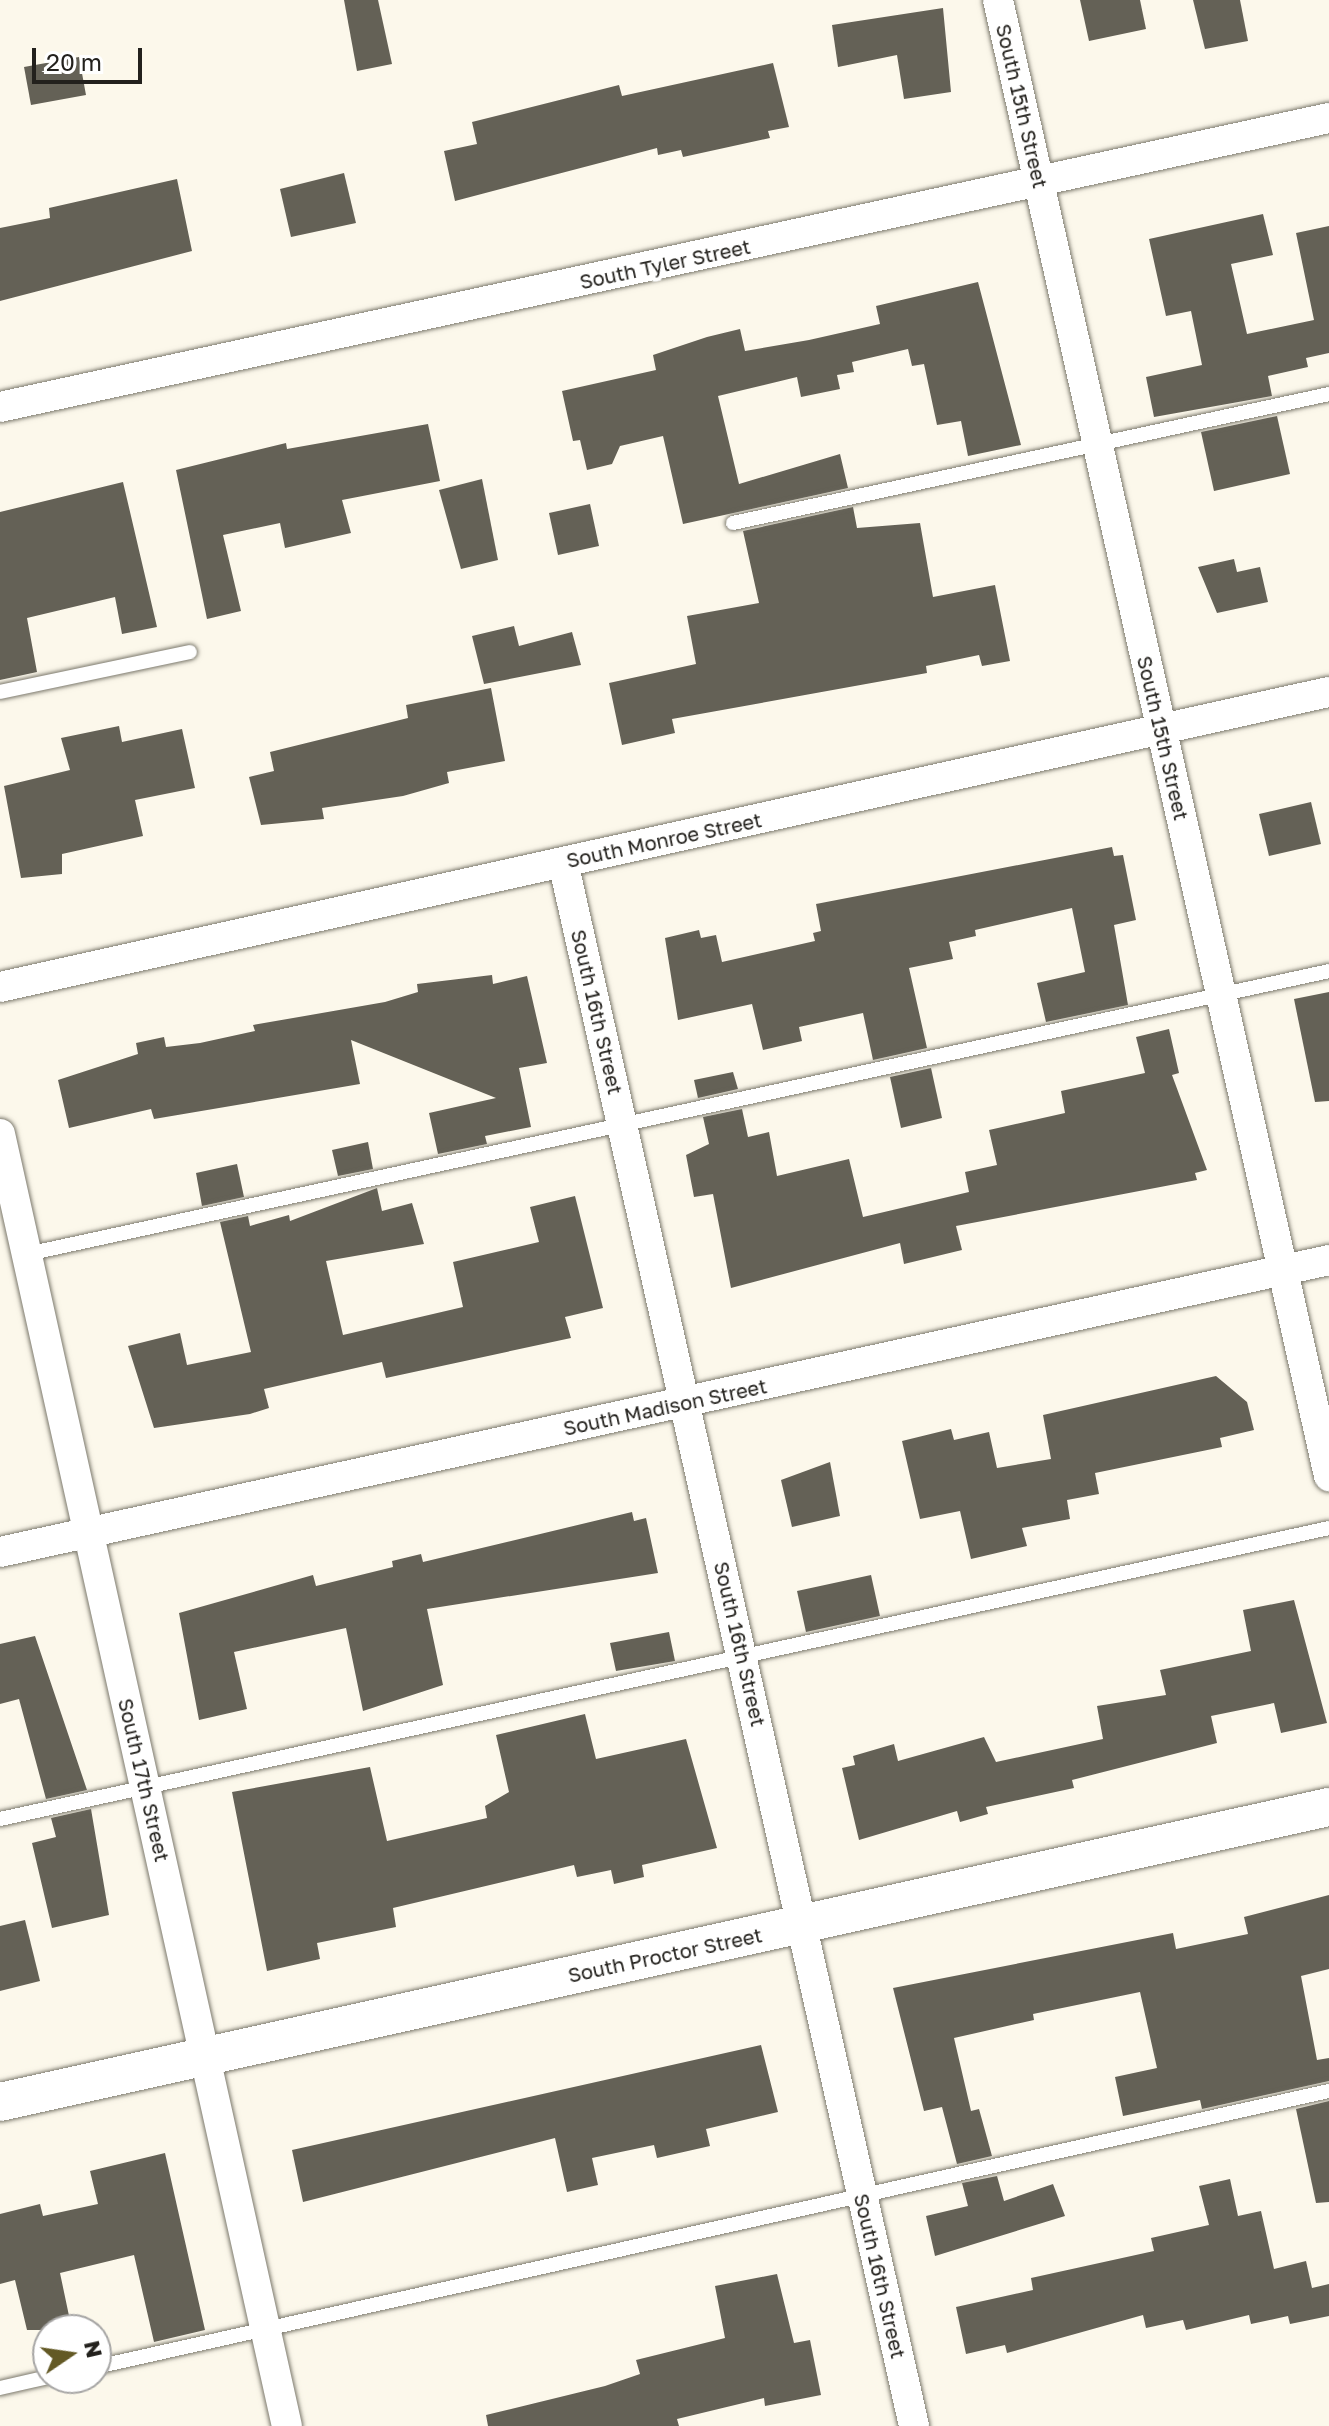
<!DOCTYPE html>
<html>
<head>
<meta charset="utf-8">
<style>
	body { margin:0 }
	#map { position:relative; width:1329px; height:2426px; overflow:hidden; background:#fcf8eb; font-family:"Golos Text",sans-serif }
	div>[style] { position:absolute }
	.building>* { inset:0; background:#646156 }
	.roads { filter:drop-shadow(0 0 2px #7c796d) drop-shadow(0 0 2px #7c796d) }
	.service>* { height:14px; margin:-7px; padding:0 7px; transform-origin:7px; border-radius:7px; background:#fff }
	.minor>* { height:30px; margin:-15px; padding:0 15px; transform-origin:15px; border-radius:15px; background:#fff }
	.tertiary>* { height:38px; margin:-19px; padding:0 19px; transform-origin:19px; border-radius:19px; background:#fff }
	span { translate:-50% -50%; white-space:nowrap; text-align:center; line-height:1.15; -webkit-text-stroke:8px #fff; paint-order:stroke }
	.street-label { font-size:20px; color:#23211d }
	.north { position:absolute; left:32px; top:2314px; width:80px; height:80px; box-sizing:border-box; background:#fff; border:2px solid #a7a6a5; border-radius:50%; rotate:77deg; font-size:22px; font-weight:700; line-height:32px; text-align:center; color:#23211d }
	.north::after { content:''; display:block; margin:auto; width:28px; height:36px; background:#635925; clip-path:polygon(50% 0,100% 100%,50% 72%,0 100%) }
	.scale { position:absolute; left:32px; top:48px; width:110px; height:36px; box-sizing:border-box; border:4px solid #23211d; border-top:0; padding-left:10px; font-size:24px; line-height:28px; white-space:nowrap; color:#23211d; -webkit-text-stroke:6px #fff; paint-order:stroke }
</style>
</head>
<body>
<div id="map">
	<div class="building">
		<i style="clip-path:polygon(344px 0,378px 0,392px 64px,357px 71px)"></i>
		<i style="clip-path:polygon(1080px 0,1140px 0,1146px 29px,1089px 41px)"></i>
		<i style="clip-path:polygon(1193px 0,1240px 0,1248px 41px,1205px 49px)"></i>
		<i style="clip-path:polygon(943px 8px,951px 92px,904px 99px,897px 55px,838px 67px,832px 25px)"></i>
		<i style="clip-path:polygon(79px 57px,86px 95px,31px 105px,24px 67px)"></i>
		<i style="clip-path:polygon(773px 63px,789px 127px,768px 131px,770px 138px,683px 157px,681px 150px,658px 155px,657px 148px,455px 201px,444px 151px,477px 144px,472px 122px,619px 85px,622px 96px)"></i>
		<i style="clip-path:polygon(344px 173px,356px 223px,291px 237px,280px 189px)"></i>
		<i style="clip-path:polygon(177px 179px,192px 251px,0 301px,0 228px,50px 218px,49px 208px)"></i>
		<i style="clip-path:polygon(1263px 214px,1273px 255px,1231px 264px,1247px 334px,1314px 320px,1296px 233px,1329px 226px,1329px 353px,1306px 358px,1308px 367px,1268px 376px,1272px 396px,1154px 417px,1146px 377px,1202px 365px,1191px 311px,1166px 316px,1149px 239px)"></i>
		<i style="clip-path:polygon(978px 282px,1021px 445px,968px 456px,961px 421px,937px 425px,924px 364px,912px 366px,908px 349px,852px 362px,854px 372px,837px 375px,840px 389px,801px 397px,797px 377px,718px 396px,739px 484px,840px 454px,848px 488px,683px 524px,663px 436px,620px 446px,612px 464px,587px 470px,580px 440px,573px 441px,562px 391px,656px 370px,653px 355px,707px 337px,740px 329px,745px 351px,809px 340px,880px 324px,876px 306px)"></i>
		<i style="clip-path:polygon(1277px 416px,1290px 474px,1214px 491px,1201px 432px)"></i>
		<i style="clip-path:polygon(428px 424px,440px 481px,342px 500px,351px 533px,285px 548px,280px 523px,223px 535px,241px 611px,207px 619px,176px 470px,286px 443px,287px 449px)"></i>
		<i style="clip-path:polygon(482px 479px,498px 560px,461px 569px,439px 490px)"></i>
		<i style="clip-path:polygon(123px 482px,157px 627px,122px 634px,115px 597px,27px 618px,37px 672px,0 680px,0 512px)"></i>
		<i style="clip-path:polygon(590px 504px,599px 546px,558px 555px,549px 513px)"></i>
		<i style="clip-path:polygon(853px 507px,857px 528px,920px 523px,933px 597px,995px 585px,1010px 661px,982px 666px,979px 655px,926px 666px,927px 673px,672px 719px,675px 733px,622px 745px,609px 683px,696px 664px,687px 616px,759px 603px,743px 531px)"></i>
		<i style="clip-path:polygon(1234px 559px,1237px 572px,1260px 567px,1268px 602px,1217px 613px,1198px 567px)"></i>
		<i style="clip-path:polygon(514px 626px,519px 646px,572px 632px,581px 665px,484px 684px,472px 636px)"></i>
		<i style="clip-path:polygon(491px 688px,505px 761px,447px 772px,449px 783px,403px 796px,322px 808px,324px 819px,261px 825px,249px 777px,274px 771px,270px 752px,408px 718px,406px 705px)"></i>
		<i style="clip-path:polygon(119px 726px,122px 742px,182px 729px,195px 788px,135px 800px,143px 836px,62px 854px,62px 874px,21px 878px,4px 786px,70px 770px,61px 738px)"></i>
		<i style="clip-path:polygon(1311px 802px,1321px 844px,1269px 856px,1259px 814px)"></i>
		<i style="clip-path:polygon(1112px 847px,1114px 856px,1123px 855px,1136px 920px,1114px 925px,1128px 1005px,1046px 1022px,1037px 983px,1085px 972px,1072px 908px,975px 930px,976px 936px,949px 942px,953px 959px,909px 968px,927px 1048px,873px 1060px,863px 1013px,799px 1027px,802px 1041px,763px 1050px,752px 1004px,678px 1020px,665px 938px,699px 930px,701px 938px,716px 935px,722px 962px,815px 941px,813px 933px,821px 931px,816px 904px)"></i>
		<i style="clip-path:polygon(492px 975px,493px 984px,527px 976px,547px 1063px,519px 1068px,531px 1127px,485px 1136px,487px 1144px,438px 1154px,429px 1113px,496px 1098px,351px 1040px,360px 1084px,154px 1119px,151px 1109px,69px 1128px,58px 1080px,138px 1054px,136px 1043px,164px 1037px,166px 1047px,200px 1043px,255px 1031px,253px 1025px,385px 1002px,418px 992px,417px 984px)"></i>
		<i style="clip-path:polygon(1329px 992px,1329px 1101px,1315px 1102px,1294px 999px)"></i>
		<i style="clip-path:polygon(1169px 1029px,1179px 1073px,1172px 1075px,1207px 1170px,1195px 1173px,1197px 1180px,956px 1226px,962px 1250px,904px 1264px,900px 1243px,731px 1288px,713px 1194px,694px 1197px,686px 1155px,709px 1144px,703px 1117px,742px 1109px,748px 1137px,769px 1132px,777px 1176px,849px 1159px,863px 1217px,969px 1192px,965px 1172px,997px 1165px,989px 1130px,1065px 1113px,1061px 1091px,1145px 1073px,1136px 1037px)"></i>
		<i style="clip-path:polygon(931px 1068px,942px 1118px,901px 1128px,890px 1077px)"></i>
		<i style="clip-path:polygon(733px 1072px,738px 1089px,698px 1098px,694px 1080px)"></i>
		<i style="clip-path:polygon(368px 1142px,373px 1169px,338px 1176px,332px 1150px)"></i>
		<i style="clip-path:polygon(237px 1164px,244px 1197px,202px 1206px,196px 1173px)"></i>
		<i style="clip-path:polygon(377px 1188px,382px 1211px,412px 1203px,424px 1244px,326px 1261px,343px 1335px,463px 1307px,453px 1262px,539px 1242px,530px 1207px,575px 1196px,603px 1308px,565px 1317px,571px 1338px,386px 1378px,382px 1362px,264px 1389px,269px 1408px,250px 1414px,154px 1428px,128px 1346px,180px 1333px,187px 1365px,251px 1352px,220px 1222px,248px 1216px,250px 1226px,289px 1215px,290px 1221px)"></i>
		<i style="clip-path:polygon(1216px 1376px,1247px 1402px,1254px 1430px,1220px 1438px,1222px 1447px,1095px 1473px,1099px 1494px,1067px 1500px,1070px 1519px,1022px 1528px,1027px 1546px,971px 1559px,960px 1511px,920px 1519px,902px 1441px,951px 1429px,954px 1440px,989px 1432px,997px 1468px,1051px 1459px,1043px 1415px)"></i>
		<i style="clip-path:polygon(830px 1462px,840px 1516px,792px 1527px,781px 1480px)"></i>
		<i style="clip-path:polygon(632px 1512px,634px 1521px,646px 1518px,658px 1573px,427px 1609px,443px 1685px,363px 1711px,346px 1628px,234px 1652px,247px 1709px,199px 1720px,179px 1613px,313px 1575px,316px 1586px,393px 1567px,392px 1561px,421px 1554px,423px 1562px)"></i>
		<i style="clip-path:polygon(871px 1575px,880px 1616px,806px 1632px,797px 1591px)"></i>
		<i style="clip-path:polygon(1294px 1600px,1327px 1723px,1281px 1733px,1274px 1703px,1211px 1716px,1217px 1743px,1072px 1780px,1074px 1788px,986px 1807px,988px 1814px,960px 1822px,957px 1811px,859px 1840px,842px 1768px,855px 1765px,853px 1756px,894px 1744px,898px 1761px,984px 1737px,996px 1762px,1103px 1739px,1097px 1706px,1166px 1695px,1160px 1670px,1251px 1651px,1243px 1610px)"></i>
		<i style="clip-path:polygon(669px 1632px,675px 1661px,616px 1671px,610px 1643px)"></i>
		<i style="clip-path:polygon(35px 1636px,87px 1790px,46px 1799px,19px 1699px,0 1704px,0 1644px)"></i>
		<i style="clip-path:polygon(585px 1714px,596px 1759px,686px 1739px,717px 1848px,642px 1865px,644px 1877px,614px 1884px,611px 1870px,577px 1877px,574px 1865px,393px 1908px,396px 1927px,317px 1943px,320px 1959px,267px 1971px,232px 1792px,370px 1767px,387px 1841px,487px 1818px,485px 1806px,509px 1792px,496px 1735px)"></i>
		<i style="clip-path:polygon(91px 1809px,109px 1915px,52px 1928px,32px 1843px,56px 1837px,51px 1818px)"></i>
		<i style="clip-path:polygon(1329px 1895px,1329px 1969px,1301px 1976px,1317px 2060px,1329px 2058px,1329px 2081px,1202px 2109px,1200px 2100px,1123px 2116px,1115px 2077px,1157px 2068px,1140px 1992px,1033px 2014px,1034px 2020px,954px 2038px,971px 2111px,979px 2109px,992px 2156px,957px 2164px,942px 2107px,924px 2111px,893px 1988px,1173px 1933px,1176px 1949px,1248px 1934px,1244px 1917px)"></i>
		<i style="clip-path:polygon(25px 1920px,40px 1981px,0 1991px,0 1926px)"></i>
		<i style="clip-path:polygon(761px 2045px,778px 2112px,706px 2129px,710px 2146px,657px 2158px,654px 2145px,592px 2158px,598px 2185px,567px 2192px,555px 2138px,303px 2202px,292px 2150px)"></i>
		<i style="clip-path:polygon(1329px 2101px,1329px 2202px,1316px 2203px,1296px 2109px)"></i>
		<i style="clip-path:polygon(165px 2153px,205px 2330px,154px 2342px,134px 2255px,60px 2273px,72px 2330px,27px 2330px,15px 2280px,0 2284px,0 2214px,40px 2204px,43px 2216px,98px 2204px,90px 2171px)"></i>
		<i style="clip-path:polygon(997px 2176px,1004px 2201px,1053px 2184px,1065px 2216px,935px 2256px,926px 2216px,968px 2206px,962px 2183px)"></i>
		<i style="clip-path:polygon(1230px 2179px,1238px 2216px,1261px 2211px,1274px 2269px,1306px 2261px,1312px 2288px,1329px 2284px,1329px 2316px,1290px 2324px,1288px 2316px,1251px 2324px,1249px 2315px,1186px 2330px,1183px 2320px,1146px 2328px,1143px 2315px,1007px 2353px,1005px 2345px,966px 2354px,956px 2307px,1033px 2290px,1031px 2278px,1154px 2251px,1151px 2238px,1209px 2225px,1199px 2186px)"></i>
		<i style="clip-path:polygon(777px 2274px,794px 2343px,810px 2340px,821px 2395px,765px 2406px,764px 2398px,677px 2419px,679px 2426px,488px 2426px,486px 2415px,605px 2386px,640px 2374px,636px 2360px,725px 2338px,715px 2286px)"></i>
	</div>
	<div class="roads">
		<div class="service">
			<i style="left:733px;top:523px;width:610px;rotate:-12.21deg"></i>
			<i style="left:0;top:692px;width:194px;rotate:-11.9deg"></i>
			<i style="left:27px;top:1254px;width:1332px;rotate:-12.26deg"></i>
			<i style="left:0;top:1819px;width:1360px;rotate:-12.35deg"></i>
			<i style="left:96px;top:2367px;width:1264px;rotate:-12.62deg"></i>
			<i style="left:0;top:2388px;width:49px;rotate:-12.9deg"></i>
		</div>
		<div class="minor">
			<i style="left:998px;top:0;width:1513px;rotate:77.36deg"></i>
			<i style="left:0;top:407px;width:1360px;rotate:-12.27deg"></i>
			<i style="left:563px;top:862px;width:1603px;rotate:77.35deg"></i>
			<i style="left:0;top:987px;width:1361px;rotate:-12.52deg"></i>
			<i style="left:0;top:1134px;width:1323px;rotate:77.48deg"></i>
			<i style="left:0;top:1552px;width:1361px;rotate:-12.39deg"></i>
		</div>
		<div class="tertiary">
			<i style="left:0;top:2102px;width:1361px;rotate:-12.52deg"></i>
		</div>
	</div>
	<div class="street-label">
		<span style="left:1022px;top:106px;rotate:77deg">South 15th Street</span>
		<span style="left:665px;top:264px;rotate:-12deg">South Tyler Street</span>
		<span style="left:1163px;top:738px;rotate:77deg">South 15th Street</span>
		<span style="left:664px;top:840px;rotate:-12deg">South Monroe Street</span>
		<span style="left:597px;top:1012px;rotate:77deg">South 16th Street</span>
		<span style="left:665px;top:1407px;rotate:-12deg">South Madison Street</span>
		<span style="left:740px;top:1644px;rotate:77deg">South 16th Street</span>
		<span style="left:144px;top:1780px;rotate:77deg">South 17th Street</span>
		<span style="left:665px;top:1955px;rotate:-12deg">South Proctor Street</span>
		<span style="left:880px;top:2276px;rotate:77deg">South 16th Street</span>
	</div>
	<div class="north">N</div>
	<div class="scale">20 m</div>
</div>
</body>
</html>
